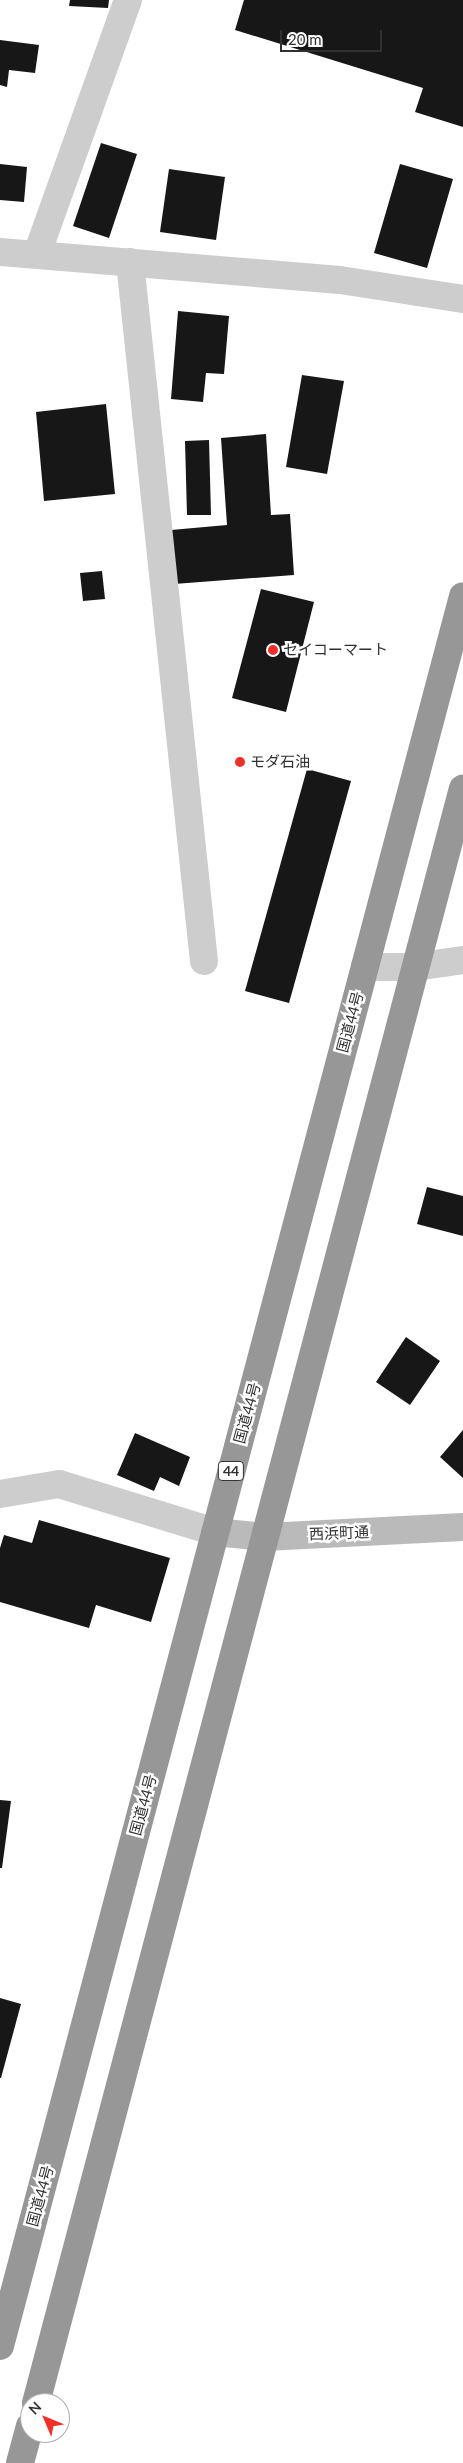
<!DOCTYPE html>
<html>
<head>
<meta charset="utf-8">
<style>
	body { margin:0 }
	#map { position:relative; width:463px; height:2463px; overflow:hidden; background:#fff; font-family:Lato,"Noto Sans JP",sans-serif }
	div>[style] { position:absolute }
	.building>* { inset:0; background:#171717 }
	.street>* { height:28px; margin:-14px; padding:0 14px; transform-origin:14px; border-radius:14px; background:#cdcdcd }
	.secondary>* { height:28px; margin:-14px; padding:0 14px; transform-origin:14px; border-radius:14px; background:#bababa }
	.highway>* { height:28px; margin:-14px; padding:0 14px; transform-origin:14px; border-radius:14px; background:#979797 }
	.dots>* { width:14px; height:14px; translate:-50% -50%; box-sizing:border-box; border:2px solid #fff; border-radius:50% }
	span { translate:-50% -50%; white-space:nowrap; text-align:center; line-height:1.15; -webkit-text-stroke:5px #fff; paint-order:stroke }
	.shield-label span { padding:1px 4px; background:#fff; border:1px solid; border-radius:4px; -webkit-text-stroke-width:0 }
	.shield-label { font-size:14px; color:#303030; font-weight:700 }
	.poi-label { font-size:15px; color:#303030 }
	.left { translate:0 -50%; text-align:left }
	.street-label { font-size:15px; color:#303030 }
	.north { position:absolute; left:20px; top:2393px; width:50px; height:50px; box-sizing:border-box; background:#fff; border:1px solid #acacac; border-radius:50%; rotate:315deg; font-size:14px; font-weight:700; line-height:20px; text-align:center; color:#303030 }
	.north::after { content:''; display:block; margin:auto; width:18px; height:22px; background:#f22e27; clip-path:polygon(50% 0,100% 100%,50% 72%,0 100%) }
	.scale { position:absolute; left:280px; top:30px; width:102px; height:22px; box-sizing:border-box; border:2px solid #303030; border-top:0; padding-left:6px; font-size:15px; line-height:18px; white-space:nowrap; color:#303030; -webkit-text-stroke:4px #fff; paint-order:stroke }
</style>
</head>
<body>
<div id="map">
	<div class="building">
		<i style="clip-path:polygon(70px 0,109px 0,108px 8px,69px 6px)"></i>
		<i style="clip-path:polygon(244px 0,463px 0,463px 127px,415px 112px,423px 88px,235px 30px)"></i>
		<i style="clip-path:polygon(0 40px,39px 45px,35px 73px,9px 70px,7px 87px,0 85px)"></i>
		<i style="clip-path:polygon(101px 143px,137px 154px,109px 238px,73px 226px)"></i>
		<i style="clip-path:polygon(0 164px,27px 167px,24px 202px,0 200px)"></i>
		<i style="clip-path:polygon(400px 164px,453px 179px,427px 268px,374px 253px)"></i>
		<i style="clip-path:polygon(169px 169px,225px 177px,216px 240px,160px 232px)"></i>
		<i style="clip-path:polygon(178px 311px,229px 316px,224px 374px,206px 373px,203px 402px,171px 399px)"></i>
		<i style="clip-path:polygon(302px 375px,344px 381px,327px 474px,286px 467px)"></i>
		<i style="clip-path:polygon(106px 404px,115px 494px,44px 501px,36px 412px)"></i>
		<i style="clip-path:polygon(266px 434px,271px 515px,290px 514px,294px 575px,174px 584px,171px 530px,227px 525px,221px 438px)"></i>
		<i style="clip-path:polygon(209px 440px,211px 515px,187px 515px,185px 441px)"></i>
		<i style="clip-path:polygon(102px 571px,105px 599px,83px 601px,80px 573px)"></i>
		<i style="clip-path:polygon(261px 589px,314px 602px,286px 712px,232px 698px)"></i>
		<i style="clip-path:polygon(307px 769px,351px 781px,289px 1003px,245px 991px)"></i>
		<i style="clip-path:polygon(427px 1187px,463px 1196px,463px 1236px,417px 1224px)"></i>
		<i style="clip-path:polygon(406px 1337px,440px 1361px,410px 1405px,376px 1382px)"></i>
		<i style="clip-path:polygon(463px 1430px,463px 1478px,440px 1457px)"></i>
		<i style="clip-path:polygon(135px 1433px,190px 1457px,179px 1486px,160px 1477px,154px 1491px,117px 1475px)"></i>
		<i style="clip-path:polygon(39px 1520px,170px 1558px,151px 1622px,96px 1605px,89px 1628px,0 1602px,0 1548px,4px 1535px,32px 1543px)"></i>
		<i style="clip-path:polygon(0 1800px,11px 1801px,2px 1868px,0 1868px)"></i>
		<i style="clip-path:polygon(0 1998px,21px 2004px,1px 2078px,0 2078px)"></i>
	</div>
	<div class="street">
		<i style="left:0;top:252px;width:341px;rotate:4.7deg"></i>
		<i style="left:340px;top:280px;width:124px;rotate:8.8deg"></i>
		<i style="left:37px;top:254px;width:270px;rotate:-70.3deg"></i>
		<i style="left:130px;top:262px;width:703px;rotate:83.96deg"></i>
		<i style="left:365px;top:967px;width:50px"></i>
		<i style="left:415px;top:967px;width:49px;rotate:-8.3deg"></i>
		<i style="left:0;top:1494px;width:60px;rotate:-9.6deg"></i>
		<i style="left:59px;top:1484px;width:163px;rotate:17.1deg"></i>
	</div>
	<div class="secondary">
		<i style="left:215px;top:1532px;width:50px;rotate:5.7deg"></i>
		<i style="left:265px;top:1537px;width:198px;rotate:-2.9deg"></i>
	</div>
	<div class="highway">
		<i style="left:0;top:2346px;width:1810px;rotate:-75.18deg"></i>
		<i style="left:36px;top:2403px;width:1670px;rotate:-75.19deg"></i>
		<i style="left:20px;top:2463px;width:38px;rotate:-75deg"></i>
	</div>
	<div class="dots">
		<i style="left:273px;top:650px;background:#f22e27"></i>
		<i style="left:240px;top:762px;background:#f22e27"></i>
	</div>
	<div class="shield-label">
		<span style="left:231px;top:1471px">44</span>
	</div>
	<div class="poi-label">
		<span class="left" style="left:283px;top:650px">セイコーマート</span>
		<span class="left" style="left:250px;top:762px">モダ石油</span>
	</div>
	<div class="street-label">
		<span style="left:350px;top:1022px;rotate:-75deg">国道44号</span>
		<span style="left:247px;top:1413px;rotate:-75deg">国道44号</span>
		<span style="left:339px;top:1533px;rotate:-2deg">西浜町通</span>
		<span style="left:143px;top:1805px;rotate:-75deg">国道44号</span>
		<span style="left:40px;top:2196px;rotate:-75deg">国道44号</span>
	</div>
	<div class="north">N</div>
	<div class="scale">20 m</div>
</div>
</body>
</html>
